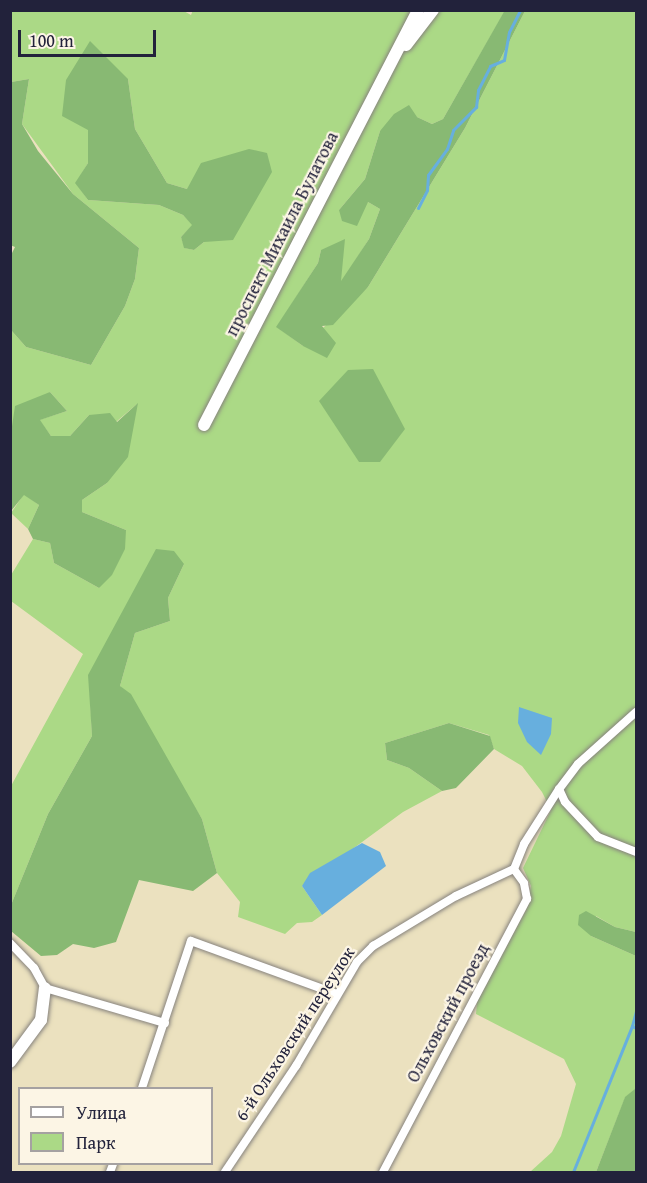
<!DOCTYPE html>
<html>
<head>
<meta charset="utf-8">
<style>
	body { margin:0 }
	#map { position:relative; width:647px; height:1183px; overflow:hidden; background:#ebe1bf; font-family:"Gentium Book Plus",serif }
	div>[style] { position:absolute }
	.green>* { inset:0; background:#abd986 }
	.forest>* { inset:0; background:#88b973 }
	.water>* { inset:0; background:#67afde }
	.stream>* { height:3px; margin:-1.5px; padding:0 1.5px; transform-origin:1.5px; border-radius:1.5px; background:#67afde }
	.roads { filter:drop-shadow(0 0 2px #86827d) drop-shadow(0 0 2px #86827d) }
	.street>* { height:8px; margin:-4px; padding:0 4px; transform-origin:4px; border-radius:4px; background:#fff }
	.secondary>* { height:12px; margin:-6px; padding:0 6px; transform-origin:6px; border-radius:6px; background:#fff }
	span { translate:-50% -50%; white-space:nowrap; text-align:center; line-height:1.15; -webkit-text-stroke:4.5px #fcf5e5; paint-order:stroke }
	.street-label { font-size:18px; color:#22223b }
	.frame { position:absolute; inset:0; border:12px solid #22223b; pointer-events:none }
	.legend { position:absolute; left:18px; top:1087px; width:195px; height:78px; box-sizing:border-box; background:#fcf5e5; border:2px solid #a5a1a1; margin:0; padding:8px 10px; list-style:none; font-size:18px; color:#22223b }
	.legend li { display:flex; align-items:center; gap:12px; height:30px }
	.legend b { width:30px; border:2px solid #a5a1a1 }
	.scale { position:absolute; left:18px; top:30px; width:138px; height:27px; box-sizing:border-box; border:3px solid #22223b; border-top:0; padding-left:8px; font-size:18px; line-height:21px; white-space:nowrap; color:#22223b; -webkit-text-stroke:4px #fcf5e5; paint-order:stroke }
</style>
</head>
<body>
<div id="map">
	<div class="green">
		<i style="clip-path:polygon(evenodd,182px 10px,191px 15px,193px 10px,505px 11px,443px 119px,432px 124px,417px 117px,380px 131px,365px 179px,339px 210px,368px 202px,380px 209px,369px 239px,341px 283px,321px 250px,318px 263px,277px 327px,303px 346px,368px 287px,465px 128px,525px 11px,636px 11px,636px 932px,615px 927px,596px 916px,591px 936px,636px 956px,636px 1088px,625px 1098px,596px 1172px,530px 1172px,552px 1152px,561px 1136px,576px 1084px,564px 1059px,476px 1014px,477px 1002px,526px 910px,531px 886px,523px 868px,551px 810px,542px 792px,522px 766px,494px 749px,489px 735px,449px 723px,385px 743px,387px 760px,409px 768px,442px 791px,403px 812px,302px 886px,322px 915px,312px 922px,297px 923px,285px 934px,238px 917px,240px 902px,217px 873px,202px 819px,120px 686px,135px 633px,170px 621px,168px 598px,184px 564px,121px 618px,89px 675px,92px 736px,48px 814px,11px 905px,11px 786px,83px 654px,11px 601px,11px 575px,33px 539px,50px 543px,54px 563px,99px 588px,126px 530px,82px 512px,82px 500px,107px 483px,137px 404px,116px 422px,89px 415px,70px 436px,51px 436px,39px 420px,67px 411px,50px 392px,11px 433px,11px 330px,26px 347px,91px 365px,125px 306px,135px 279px,139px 248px,73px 194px,22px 124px,29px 79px,11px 82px,11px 11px,182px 10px,128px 79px,135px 129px,167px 183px,187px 189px,204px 242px,194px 250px,185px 248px,181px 237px,193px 225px,183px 215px,159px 205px,88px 200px,76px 183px,88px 163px,88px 130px,128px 79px)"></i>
		<i style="clip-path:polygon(24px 494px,39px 505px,28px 529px,11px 513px)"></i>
	</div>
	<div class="forest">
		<i style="clip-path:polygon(505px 10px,525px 11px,465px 128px,368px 287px,333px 325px,322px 326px,336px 343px,327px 358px,303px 346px,276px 327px,318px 263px,321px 250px,345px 239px,341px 281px,369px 239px,380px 209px,368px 202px,357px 226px,342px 221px,339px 210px,365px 179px,380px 131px,394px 114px,409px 105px,417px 117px,432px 124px,443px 119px)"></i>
		<i style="clip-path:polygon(90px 41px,128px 79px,135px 129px,167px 183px,187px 189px,201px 163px,249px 149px,267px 153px,272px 172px,233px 240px,204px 242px,194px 250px,184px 248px,181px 237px,192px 225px,183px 215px,159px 205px,88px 200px,75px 183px,88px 163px,88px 130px,62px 116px,66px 80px)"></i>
		<i style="clip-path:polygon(29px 79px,22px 124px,38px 151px,73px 194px,139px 248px,135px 279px,125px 306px,91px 365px,26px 347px,11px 330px,11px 255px,15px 247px,10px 245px,11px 82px)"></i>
		<i style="clip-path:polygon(373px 369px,405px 429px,380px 462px,359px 462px,319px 401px,348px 370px)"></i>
		<i style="clip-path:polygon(50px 392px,67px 411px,40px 420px,51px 436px,70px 436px,89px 415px,110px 413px,117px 422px,138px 403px,128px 457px,107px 483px,82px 500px,82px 512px,126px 530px,125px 549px,112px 575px,99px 588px,54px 563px,50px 543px,33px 539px,28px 529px,39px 505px,24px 495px,11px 511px,11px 433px,15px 406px)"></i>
		<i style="clip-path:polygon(156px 549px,174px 551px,184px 564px,168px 598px,170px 621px,135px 633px,120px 686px,131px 694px,202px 819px,217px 873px,193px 891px,139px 880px,116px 942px,94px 948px,73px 944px,57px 955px,41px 956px,11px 931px,11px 905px,48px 814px,92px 736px,88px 675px)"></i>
		<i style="clip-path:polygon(449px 723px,490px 736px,494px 749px,456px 788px,442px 791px,409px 768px,387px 760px,385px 743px)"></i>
		<i style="clip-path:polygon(586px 911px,615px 927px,636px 932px,636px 956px,591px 936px,578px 925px,579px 915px)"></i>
		<i style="clip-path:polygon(636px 1088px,636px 1172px,596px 1172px,625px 1097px)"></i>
	</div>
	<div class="water">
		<i style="clip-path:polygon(519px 707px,552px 718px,551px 734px,541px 755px,527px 742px,518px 723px)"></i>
		<i style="clip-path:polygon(362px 843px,380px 852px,386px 866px,322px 915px,302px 886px,310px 873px)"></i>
	</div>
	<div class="stream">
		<i style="left:418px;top:208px;width:20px;rotate:-63deg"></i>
		<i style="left:427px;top:190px;width:15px;rotate:-86deg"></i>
		<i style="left:428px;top:175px;width:32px;rotate:-54deg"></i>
		<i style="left:447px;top:149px;width:20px;rotate:-72deg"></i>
		<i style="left:453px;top:130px;width:33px;rotate:-45deg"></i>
		<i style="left:476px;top:107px;width:17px;rotate:-83deg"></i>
		<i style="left:478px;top:90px;width:27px;rotate:-63deg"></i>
		<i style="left:490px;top:66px;width:15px;rotate:-23deg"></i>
		<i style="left:504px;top:60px;width:28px;rotate:-80deg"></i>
		<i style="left:509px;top:32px;width:25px;rotate:-63deg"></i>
		<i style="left:636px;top:1011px;width:16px;rotate:105deg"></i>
		<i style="left:632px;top:1026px;width:4px;rotate:27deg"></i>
		<i style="left:573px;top:1172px;width:157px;rotate:-68deg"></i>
	</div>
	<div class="roads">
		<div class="street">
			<i style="left:636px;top:712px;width:78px;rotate:138.1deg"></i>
			<i style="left:578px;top:764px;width:31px;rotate:127deg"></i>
			<i style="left:559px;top:789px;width:14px;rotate:65deg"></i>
			<i style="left:565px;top:802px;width:48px;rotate:46.7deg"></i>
			<i style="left:598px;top:837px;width:41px;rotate:21.5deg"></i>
			<i style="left:10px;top:943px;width:35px;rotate:46deg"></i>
			<i style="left:34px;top:968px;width:23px;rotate:61deg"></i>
			<i style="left:45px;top:988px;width:125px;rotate:16.3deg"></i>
			<i style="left:142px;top:1088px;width:155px;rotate:-71.6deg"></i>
			<i style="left:191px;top:941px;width:155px;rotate:20deg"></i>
			<i style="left:110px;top:1172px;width:9px;rotate:-69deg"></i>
			<i style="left:225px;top:1172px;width:128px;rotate:-56.2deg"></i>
			<i style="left:296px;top:1066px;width:121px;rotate:-59.6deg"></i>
			<i style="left:357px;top:962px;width:23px;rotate:-45deg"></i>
			<i style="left:373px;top:946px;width:97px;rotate:-31.1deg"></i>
			<i style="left:456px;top:896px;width:64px;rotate:-25deg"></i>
			<i style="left:514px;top:869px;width:27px;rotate:-68deg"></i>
			<i style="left:524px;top:844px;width:65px;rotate:-57.5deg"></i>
			<i style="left:383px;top:1172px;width:309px;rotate:-62.2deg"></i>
			<i style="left:527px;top:899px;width:16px;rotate:-101deg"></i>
			<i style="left:524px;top:883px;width:17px;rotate:-126deg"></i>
		</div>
		<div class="secondary">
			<i style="left:406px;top:45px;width:44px;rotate:-52.4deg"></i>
			<i style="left:204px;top:425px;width:467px;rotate:-62.7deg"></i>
			<i style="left:10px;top:1062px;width:52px;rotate:-53.6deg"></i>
			<i style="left:41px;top:1020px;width:32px;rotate:-83deg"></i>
		</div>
	</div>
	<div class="street-label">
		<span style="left:282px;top:234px;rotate:-63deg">проспект Михаила Булатова</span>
		<span style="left:448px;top:1013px;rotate:-62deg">Ольховский проезд</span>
		<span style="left:295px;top:1034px;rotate:-57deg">6-й Ольховский переулок</span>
	</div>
	<div class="frame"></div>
	<ul class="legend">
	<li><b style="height:8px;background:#fff"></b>Улица</li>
	<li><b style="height:16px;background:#abd986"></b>Парк</li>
	</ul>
	<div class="scale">100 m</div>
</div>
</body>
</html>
